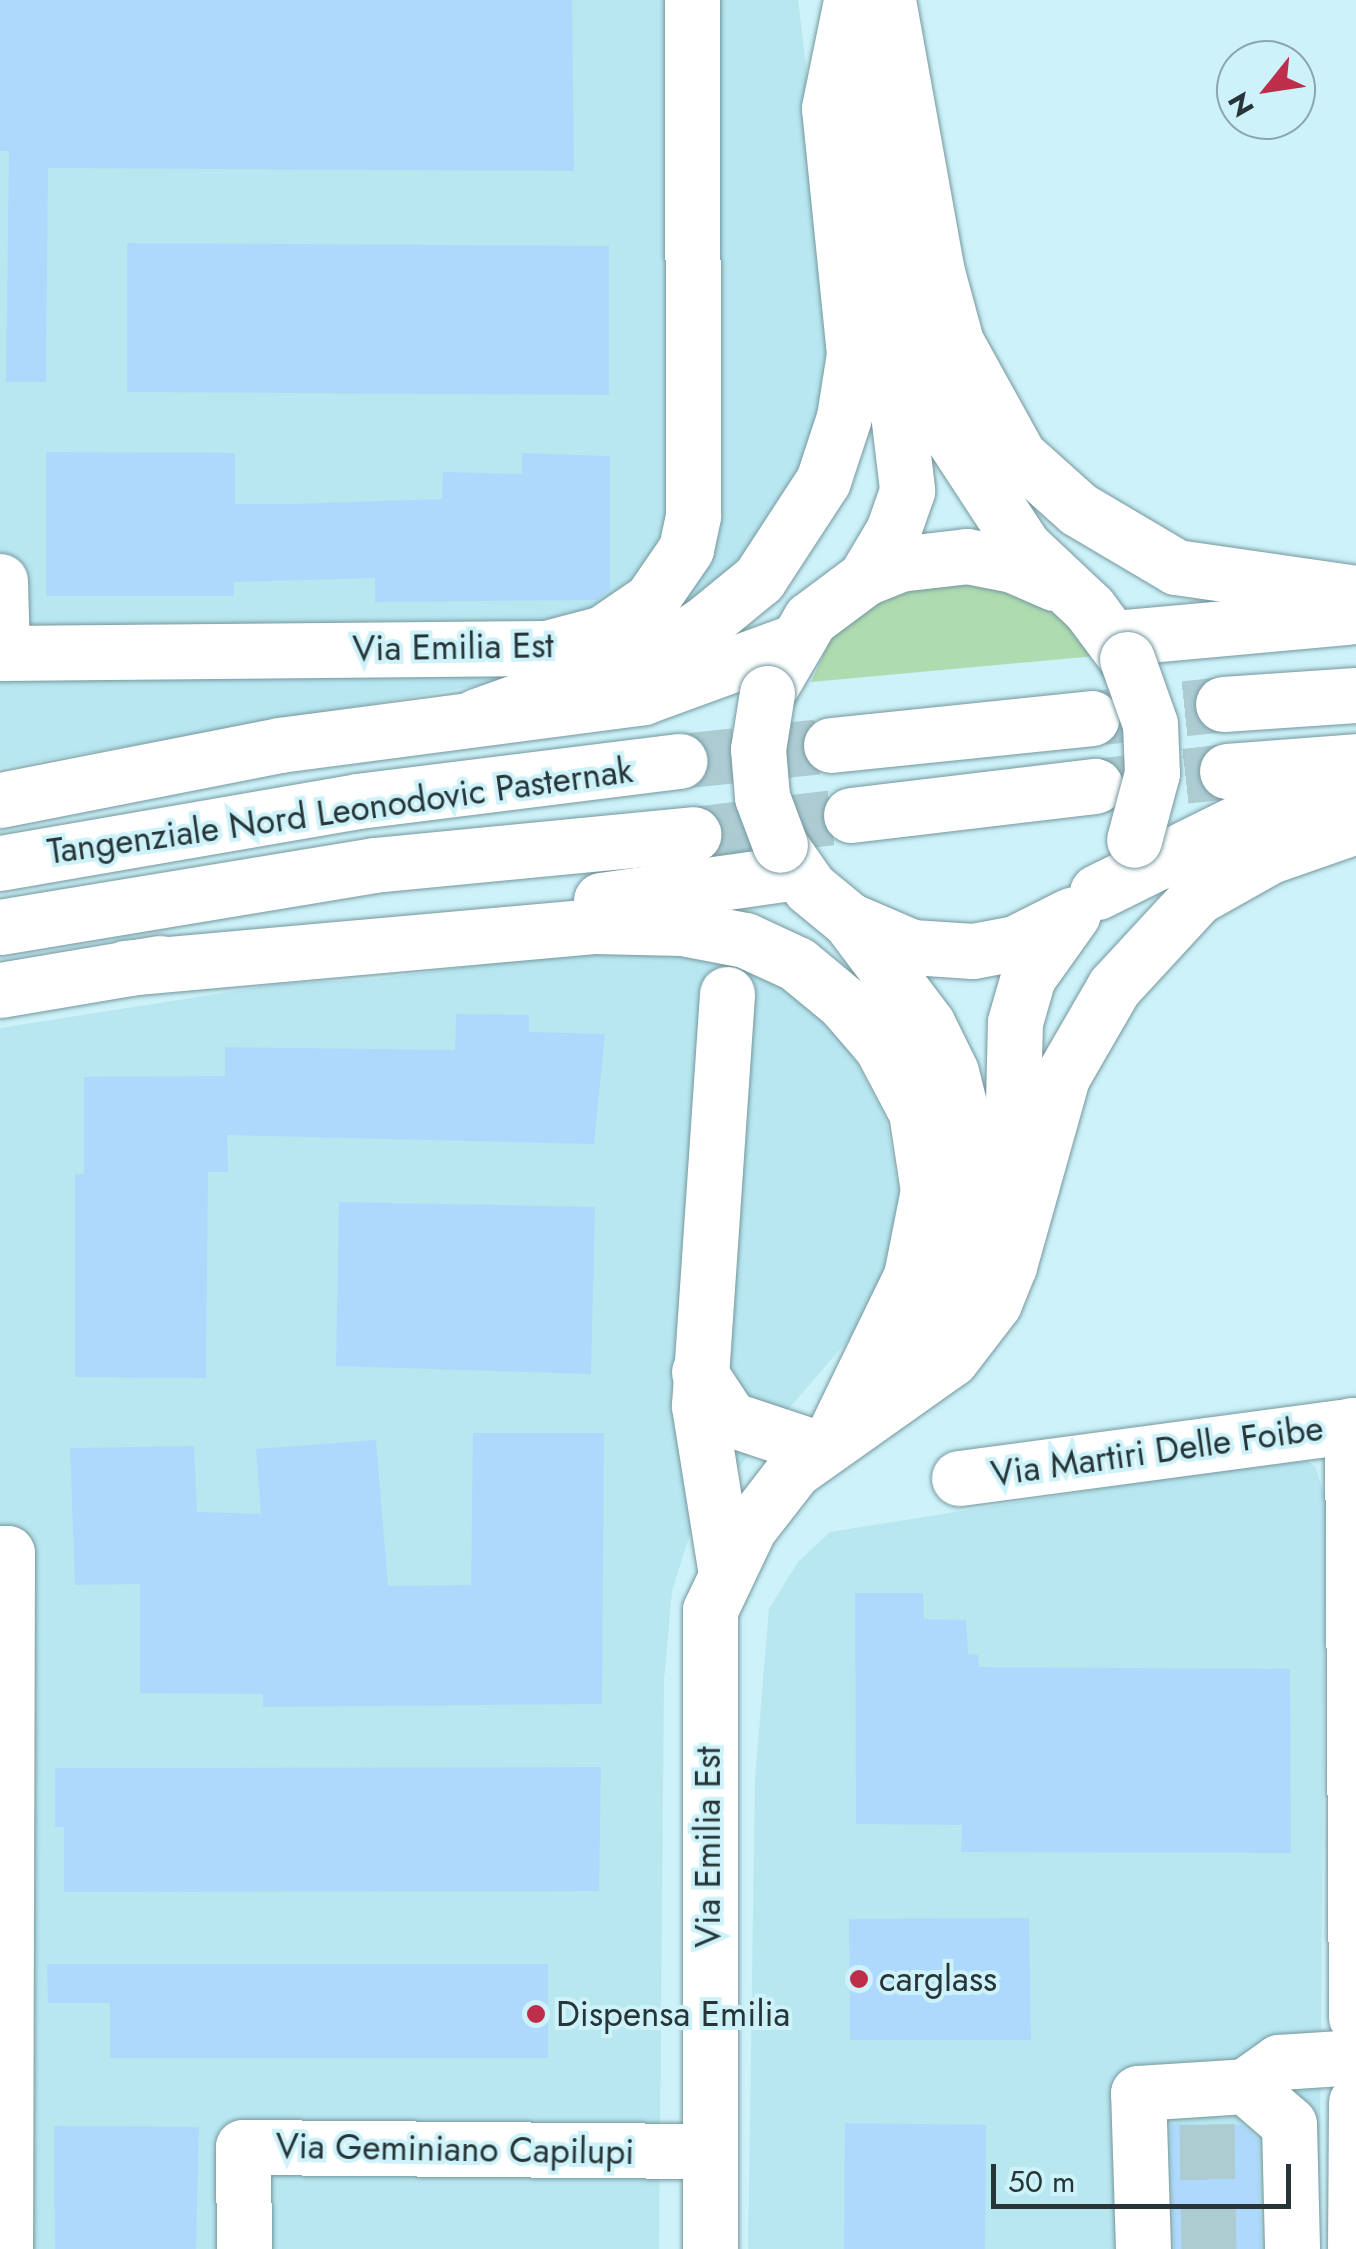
<!DOCTYPE html>
<html>
<head>
<meta charset="utf-8">
<style>
	body { margin:0 }
	#map { position:relative; width:1356px; height:2249px; overflow:hidden; background:#cdf2f9; font-family:Jost,sans-serif }
	div>[style] { position:absolute }
	.built>* { inset:0; background:#b8e7f0 }
	.green>* { inset:0; background:#afdbb0 }
	.building>* { inset:0; background:#aed9fd }
	.minor-tunnel>* { height:55px; margin-top:-27.5px; transform-origin:0; background:repeating-linear-gradient(90deg,#acccd2 0 55px,transparent 0 83px) }
	.highway-tunnel>* { height:55px; margin-top:-27.5px; transform-origin:0; background:repeating-linear-gradient(90deg,#acccd2 0 55px,transparent 0 83px) }
	.roads { filter:drop-shadow(0 0 2px #75979e) drop-shadow(0 0 2px #75979e) }
	.minor>* { height:55px; margin:-27.5px; padding:0 27.5px; transform-origin:27.5px; border-radius:27.5px; background:#fff }
	.major>* { height:55px; margin:-27.5px; padding:0 27.5px; transform-origin:27.5px; border-radius:27.5px; background:#fff }
	.highway>* { height:55px; margin:-27.5px; padding:0 27.5px; transform-origin:27.5px; border-radius:27.5px; background:#fff }
	.bridges { filter:drop-shadow(0 0 2px #75979e) drop-shadow(0 0 2px #75979e) }
	.major-bridge>* { height:55px; margin:-27.5px; padding:0 27.5px; transform-origin:27.5px; border-radius:27.5px; background:#fff }
	.dots>* { width:28px; height:28px; translate:-50% -50%; box-sizing:border-box; border:5px solid #cdf2f9; border-radius:50% }
	span { translate:-50% -50%; white-space:nowrap; text-align:center; line-height:1.15; -webkit-text-stroke:8px #cdf2f9; paint-order:stroke }
	.street-label { font-size:35px; color:#273538 }
	.poi-label { font-size:35px; color:#273538 }
	.left { translate:0 -50%; text-align:left }
	.north { position:absolute; left:1216px; top:40px; width:100px; height:100px; box-sizing:border-box; background:#cdf2f9; border:2px solid #8ba6ac; border-radius:50%; rotate:240deg; font-size:28px; font-weight:700; line-height:40px; text-align:center; color:#273538 }
	.north::after { content:''; display:block; margin:auto; width:35px; height:45px; background:#be2e4a; clip-path:polygon(50% 0,100% 100%,50% 72%,0 100%) }
	.scale { position:absolute; left:991px; top:2164px; width:300px; height:45px; box-sizing:border-box; border:5px solid #273538; border-top:0; padding-left:12px; font-size:30px; line-height:35px; white-space:nowrap; color:#273538; -webkit-text-stroke:8px #cdf2f9; paint-order:stroke }
</style>
</head>
<body>
<div id="map">
	<div class="built">
		<i style="clip-path:polygon(0 0,798px 0,836px 309px,824px 412px,789px 499px,747px 564px,696px 608px,557px 672px,0 768px)"></i>
		<i style="clip-path:polygon(694px 949px,778px 975px,845px 1041px,886px 1119px,902px 1208px,892px 1260px,854px 1333px,695px 1518px,672px 1591px,664px 1681px,659px 2249px,0 2249px,0 1028px,279px 984px,374px 979px,582px 952px)"></i>
		<i style="clip-path:polygon(1300px 1457px,1315px 1466px,1326px 1500px,1319px 2249px,748px 2249px,755px 1779px,769px 1609px,798px 1562px,830px 1532px)"></i>
	</div>
	<div class="green">
		<i style="clip-path:polygon(917px 573px,1044px 591px,1107px 655px,811px 682px,840px 619px)"></i>
	</div>
	<div class="building">
		<i style="clip-path:polygon(0 0,572px 0,574px 171px,48px 168px,46px 382px,6px 382px,9px 151px,0 151px)"></i>
		<i style="clip-path:polygon(127px 243px,609px 246px,609px 395px,127px 392px)"></i>
		<i style="clip-path:polygon(46px 452px,235px 453px,235px 504px,291px 504px,442px 499px,443px 472px,522px 474px,522px 453px,610px 456px,610px 590px,596px 600px,375px 602px,375px 578px,234px 582px,234px 596px,46px 596px)"></i>
		<i style="clip-path:polygon(456px 1014px,529px 1015px,529px 1032px,605px 1034px,594px 1144px,227px 1135px,228px 1172px,208px 1172px,206px 1378px,75px 1377px,75px 1174px,84px 1174px,84px 1077px,225px 1076px,225px 1047px,455px 1050px)"></i>
		<i style="clip-path:polygon(339px 1202px,595px 1207px,591px 1374px,336px 1366px)"></i>
		<i style="clip-path:polygon(473px 1433px,604px 1433px,602px 1704px,263px 1707px,263px 1694px,140px 1693px,140px 1584px,75px 1585px,70px 1448px,194px 1446px,197px 1512px,261px 1514px,256px 1449px,376px 1440px,388px 1586px,471px 1585px)"></i>
		<i style="clip-path:polygon(855px 1593px,923px 1593px,924px 1619px,966px 1620px,968px 1654px,978px 1655px,979px 1667px,1290px 1669px,1291px 1853px,961px 1852px,962px 1825px,856px 1824px)"></i>
		<i style="clip-path:polygon(601px 1767px,599px 1891px,64px 1892px,64px 1827px,55px 1827px,55px 1768px)"></i>
		<i style="clip-path:polygon(1029px 1918px,1031px 2040px,850px 2040px,849px 1919px)"></i>
		<i style="clip-path:polygon(47px 1964px,548px 1964px,548px 2058px,110px 2058px,110px 2003px,48px 2003px)"></i>
		<i style="clip-path:polygon(845px 2123px,986px 2125px,985px 2249px,844px 2249px)"></i>
		<i style="clip-path:polygon(1170px 2124px,1242px 2125px,1258px 2139px,1261px 2249px,1174px 2249px)"></i>
		<i style="clip-path:polygon(54px 2126px,199px 2127px,196px 2249px,55px 2249px)"></i>
	</div>
	<div class="minor-tunnel">
		<i style="left:1207px;top:2124px;width:125px;rotate:89.1deg"></i>
	</div>
	<div class="highway-tunnel">
		<i style="left:1102px;top:717px;width:122px;rotate:-6.1deg"></i>
		<i style="left:680px;top:761px;width:152px;rotate:-6deg"></i>
		<i style="left:1103px;top:785px;width:125px;rotate:-6.4deg"></i>
		<i style="left:694px;top:834px;width:158px;rotate:-6.9deg"></i>
	</div>
	<div class="roads">
		<div class="minor">
			<i style="left:0;top:581px;width:72px;rotate:88.4deg"></i>
			<i style="left:2px;top:653px;width:544px;rotate:-0.53deg"></i>
			<i style="left:546px;top:648px;width:59px;rotate:-14.7deg"></i>
			<i style="left:603px;top:633px;width:58px;rotate:-34.5deg"></i>
			<i style="left:651px;top:600px;width:62px;rotate:-55.5deg"></i>
			<i style="left:686px;top:549px;width:35px;rotate:-78deg"></i>
			<i style="left:693px;top:515px;width:515px;rotate:-90.11deg"></i>
			<i style="left:699px;top:1372px;width:56px;rotate:56.6deg"></i>
			<i style="left:730px;top:1419px;width:92px;rotate:18.4deg"></i>
			<i style="left:1352px;top:1425px;width:592px;rotate:89.61deg"></i>
			<i style="left:959px;top:1478px;width:401px;rotate:-7.6deg"></i>
			<i style="left:0;top:1553px;width:7px"></i>
			<i style="left:7px;top:1553px;width:696px;rotate:90.16deg"></i>
			<i style="left:725px;top:1568px;width:165px;rotate:-99.1deg"></i>
			<i style="left:699px;top:1405px;width:412px;rotate:-86.1deg"></i>
			<i style="left:1245px;top:2086px;width:58px;rotate:40.8deg"></i>
			<i style="left:1289px;top:2124px;width:125px;rotate:88.6deg"></i>
			<i style="left:244px;top:2249px;width:102px;rotate:-90.6deg"></i>
			<i style="left:243px;top:2147px;width:467px;rotate:0.5deg"></i>
			<i style="left:1143px;top:2249px;width:156px;rotate:-91.8deg"></i>
			<i style="left:1138px;top:2093px;width:107px;rotate:-3.7deg"></i>
			<i style="left:1245px;top:2086px;width:42px;rotate:-35.2deg"></i>
			<i style="left:1279px;top:2062px;width:77px;rotate:-3.7deg"></i>
			<i style="left:1355px;top:2249px;width:147px;rotate:-89.6deg"></i>
		</div>
		<div class="major">
			<i style="left:851px;top:19px;width:475px;rotate:83.2deg"></i>
			<i style="left:907px;top:491px;width:42px;rotate:109.3deg"></i>
			<i style="left:893px;top:531px;width:55px;rotate:120.8deg"></i>
			<i style="left:904px;top:216px;width:147px;rotate:82.6deg"></i>
			<i style="left:923px;top:362px;width:70px;rotate:70.8deg"></i>
			<i style="left:946px;top:428px;width:142px;rotate:56.8deg"></i>
			<i style="left:1024px;top:547px;width:89px;rotate:43.2deg"></i>
			<i style="left:1089px;top:608px;width:64px;rotate:53.3deg"></i>
			<i style="left:771px;top:686px;width:78px;rotate:-59.8deg"></i>
			<i style="left:810px;top:619px;width:69px;rotate:-36.7deg"></i>
			<i style="left:865px;top:578px;width:37px;rotate:-22deg"></i>
			<i style="left:899px;top:564px;width:68px;rotate:-6.7deg"></i>
			<i style="left:967px;top:556px;width:47px;rotate:11.1deg"></i>
			<i style="left:1013px;top:565px;width:45px;rotate:23.7deg"></i>
			<i style="left:780px;top:845px;width:52px;rotate:55.1deg"></i>
			<i style="left:810px;top:888px;width:50px;rotate:39.4deg"></i>
			<i style="left:849px;top:920px;width:69px;rotate:23.2deg"></i>
			<i style="left:912px;top:947px;width:61px;rotate:3.8deg"></i>
			<i style="left:973px;top:951px;width:43px;rotate:-10.8deg"></i>
			<i style="left:1015px;top:943px;width:60px;rotate:-26.6deg"></i>
			<i style="left:849px;top:920px;width:131px;rotate:53deg"></i>
			<i style="left:928px;top:1025px;width:52px;rotate:63.9deg"></i>
			<i style="left:951px;top:1072px;width:58px;rotate:76deg"></i>
			<i style="left:965px;top:1128px;width:55px;rotate:86.9deg"></i>
			<i style="left:968px;top:1183px;width:64px;rotate:98.1deg"></i>
			<i style="left:959px;top:1246px;width:52px;rotate:109.1deg"></i>
			<i style="left:942px;top:1295px;width:128px;rotate:126.4deg"></i>
			<i style="left:710px;top:2249px;width:639px;rotate:-90deg"></i>
			<i style="left:710px;top:1610px;width:91px;rotate:-64.6deg"></i>
			<i style="left:749px;top:1528px;width:73px;rotate:-52.2deg"></i>
			<i style="left:794px;top:1470px;width:192px;rotate:-35.3deg"></i>
			<i style="left:951px;top:1359px;width:71px;rotate:-52.5deg"></i>
			<i style="left:994px;top:1303px;width:40px;rotate:-68deg"></i>
			<i style="left:1009px;top:1266px;width:244px;rotate:-88.6deg"></i>
			<i style="left:1015px;top:1022px;width:47px;rotate:-73.9deg"></i>
			<i style="left:1028px;top:977px;width:77px;rotate:-54.5deg"></i>
		</div>
		<div class="highway">
			<i style="left:888px;top:0;width:276px;rotate:79.8deg"></i>
			<i style="left:937px;top:272px;width:73px;rotate:74.8deg"></i>
			<i style="left:956px;top:342px;width:130px;rotate:61.1deg"></i>
			<i style="left:1019px;top:456px;width:79px;rotate:41.9deg"></i>
			<i style="left:1078px;top:509px;width:114px;rotate:30.6deg"></i>
			<i style="left:1176px;top:567px;width:182px;rotate:8.2deg"></i>
			<i style="left:1115px;top:638px;width:234px;rotate:-5.2deg"></i>
			<i style="left:1223px;top:704px;width:133px;rotate:-3.9deg"></i>
			<i style="left:477px;top:716px;width:202px;rotate:-19.7deg"></i>
			<i style="left:667px;top:648px;width:44px;rotate:-33deg"></i>
			<i style="left:704px;top:624px;width:71px;rotate:-39.3deg"></i>
			<i style="left:759px;top:579px;width:117px;rotate:-56.9deg"></i>
			<i style="left:823px;top:481px;width:67px;rotate:-71.8deg"></i>
			<i style="left:844px;top:417px;width:64px;rotate:-81deg"></i>
			<i style="left:854px;top:354px;width:247px;rotate:-95.8deg"></i>
			<i style="left:829px;top:108px;width:104px;rotate:-78.4deg"></i>
			<i style="left:831px;top:745px;width:262px;rotate:-5.9deg"></i>
			<i style="left:1227px;top:771px;width:129px;rotate:-4.4deg"></i>
			<i style="left:0;top:800px;width:285px;rotate:-11.1deg"></i>
			<i style="left:280px;top:745px;width:366px;rotate:-7.5deg"></i>
			<i style="left:643px;top:697px;width:160px;rotate:-20.1deg"></i>
			<i style="left:851px;top:815px;width:246px;rotate:-6.8deg"></i>
			<i style="left:0;top:863px;width:363px;rotate:-9.8deg"></i>
			<i style="left:358px;top:801px;width:324px;rotate:-7.1deg"></i>
			<i style="left:1097px;top:892px;width:165px;rotate:-26.3deg"></i>
			<i style="left:1245px;top:819px;width:96px;rotate:-4.8deg"></i>
			<i style="left:601px;top:900px;width:198px;rotate:-8.1deg"></i>
			<i style="left:0;top:927px;width:379px;rotate:-9.4deg"></i>
			<i style="left:374px;top:865px;width:321px;rotate:-5.5deg"></i>
			<i style="left:125px;top:968px;width:470px;rotate:-5.1deg"></i>
			<i style="left:593px;top:926px;width:89px;rotate:1.3deg"></i>
			<i style="left:682px;top:928px;width:64px;rotate:10.8deg"></i>
			<i style="left:745px;top:940px;width:57px;rotate:24.8deg"></i>
			<i style="left:797px;top:964px;width:61px;rotate:39.7deg"></i>
			<i style="left:844px;top:1003px;width:57px;rotate:49.3deg"></i>
			<i style="left:881px;top:1046px;width:75px;rotate:62.1deg"></i>
			<i style="left:916px;top:1112px;width:79px;rotate:81.3deg"></i>
			<i style="left:928px;top:1190px;width:88px;rotate:101.2deg"></i>
			<i style="left:911px;top:1276px;width:181px;rotate:115.9deg"></i>
			<i style="left:0;top:990px;width:162px;rotate:-9.6deg"></i>
			<i style="left:1009px;top:1266px;width:196px;rotate:-74.3deg"></i>
			<i style="left:1062px;top:1077px;width:104px;rotate:-60deg"></i>
			<i style="left:1114px;top:987px;width:122px;rotate:-47.3deg"></i>
			<i style="left:1197px;top:897px;width:84px;rotate:-29.3deg"></i>
			<i style="left:1270px;top:856px;width:91px;rotate:-19.2deg"></i>
		</div>
	</div>
	<div class="bridges">
		<div class="major-bridge">
			<i style="left:1127px;top:659px;width:69px;rotate:70.5deg"></i>
			<i style="left:1150px;top:724px;width:49px;rotate:87.7deg"></i>
			<i style="left:1152px;top:773px;width:69px;rotate:105deg"></i>
			<i style="left:767px;top:693px;width:57px;rotate:99.1deg"></i>
			<i style="left:758px;top:749px;width:48px;rotate:85.2deg"></i>
			<i style="left:762px;top:797px;width:51px;rotate:69.4deg"></i>
		</div>
	</div>
	<div class="dots">
		<i style="left:859px;top:1979px;background:#be2e4a"></i>
		<i style="left:536px;top:2014px;background:#be2e4a"></i>
	</div>
	<div class="street-label">
		<span style="left:453px;top:647px;rotate:-1deg">Via Emilia Est</span>
		<span style="left:340px;top:811px;rotate:-8deg">Tangenziale Nord Leonodovic Pasternak</span>
		<span style="left:1157px;top:1451px;rotate:-8deg">Via Martiri Delle Foibe</span>
		<span style="left:708px;top:1847px;rotate:-90deg">Via Emilia Est</span>
		<span style="left:455px;top:2149px;rotate:1deg">Via Geminiano Capilupi</span>
	</div>
	<div class="poi-label">
		<span class="left" style="left:879px;top:1979px">carglass</span>
		<span class="left" style="left:556px;top:2014px">Dispensa Emilia</span>
	</div>
	<div class="north">N</div>
	<div class="scale">50 m</div>
</div>
</body>
</html>
